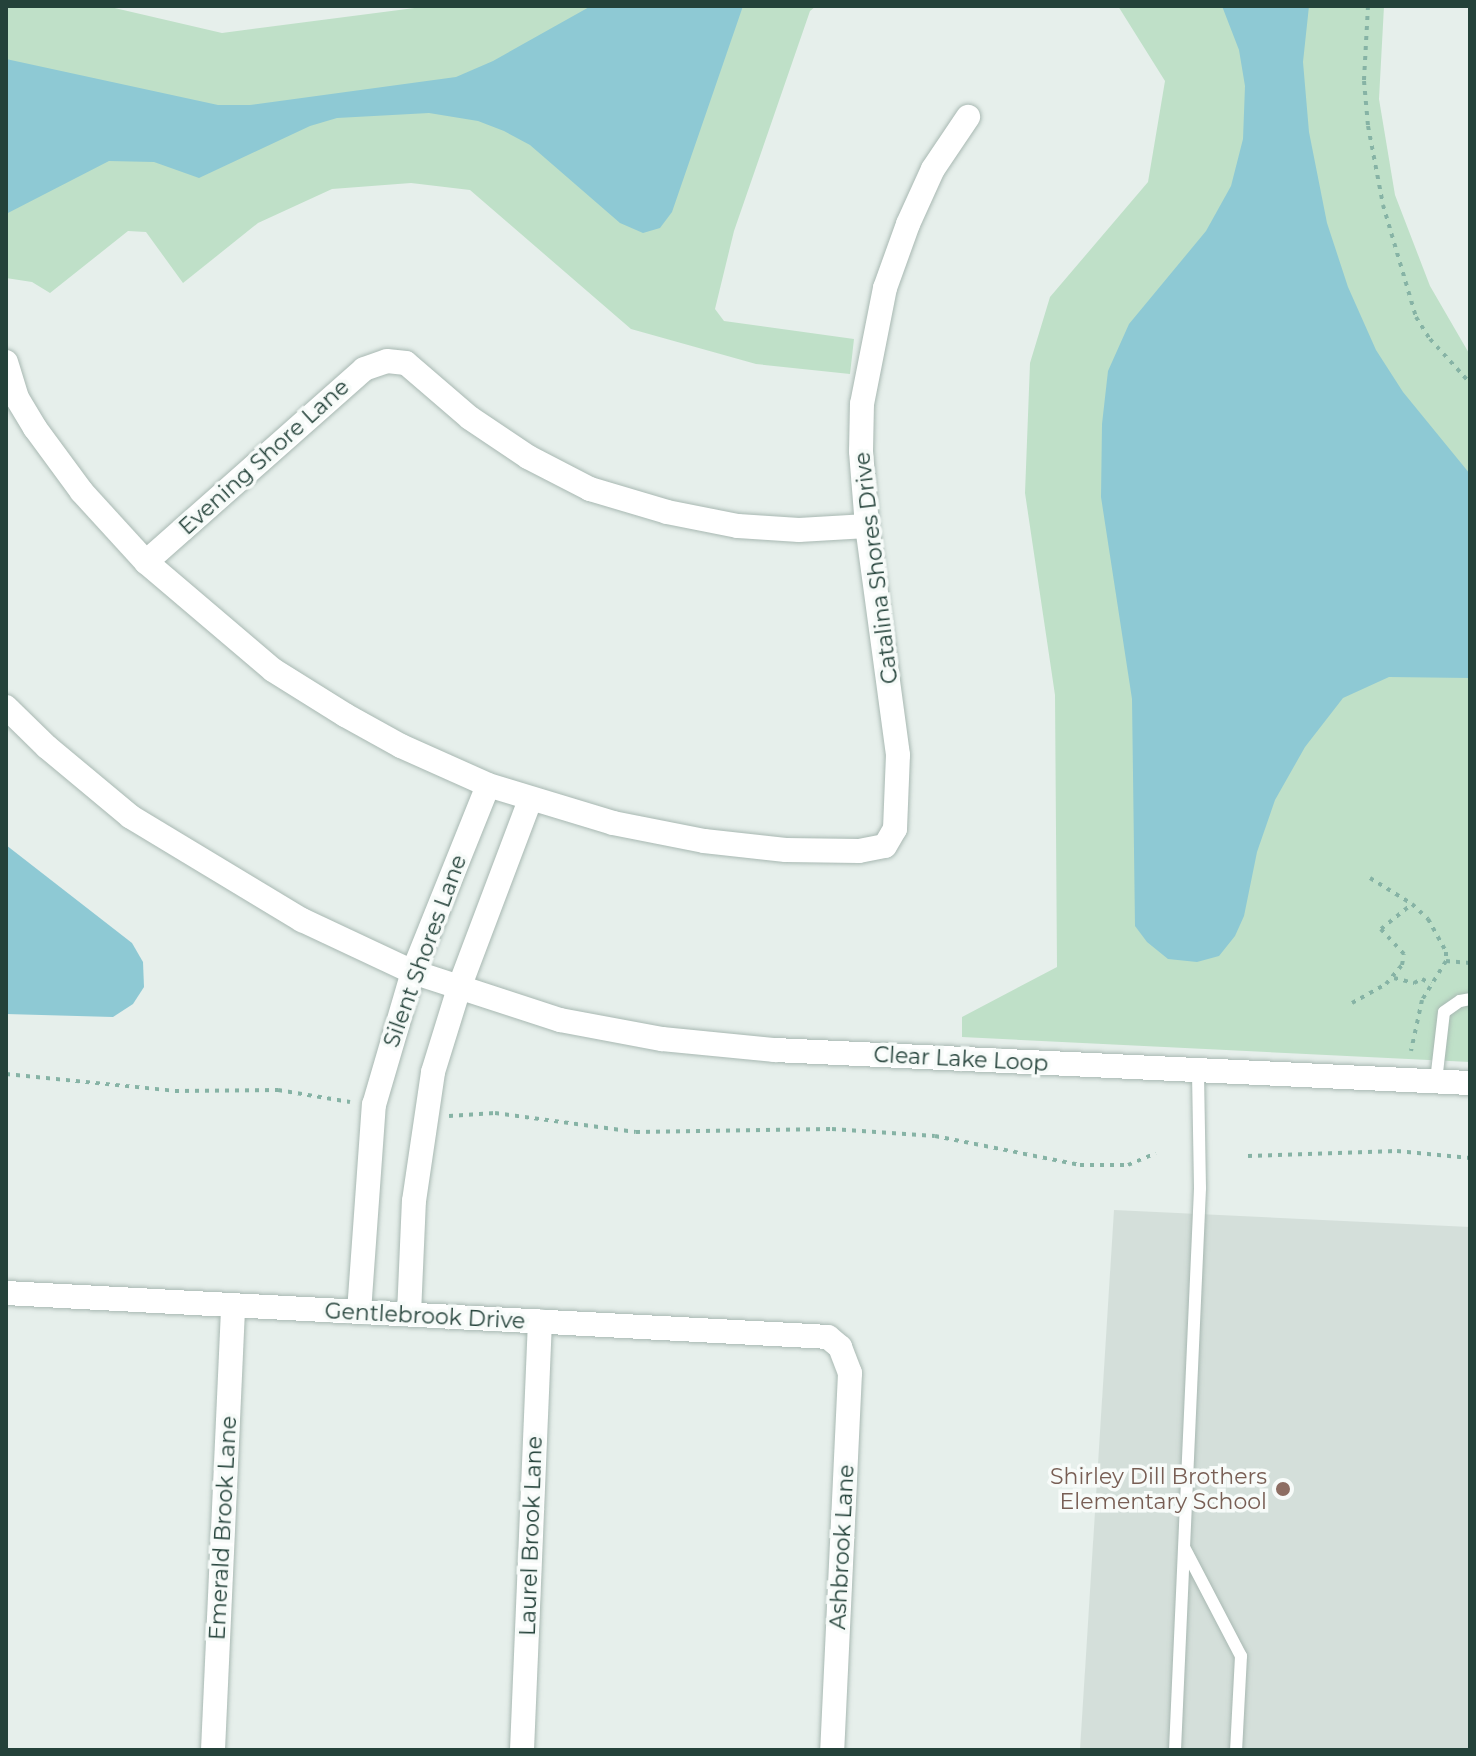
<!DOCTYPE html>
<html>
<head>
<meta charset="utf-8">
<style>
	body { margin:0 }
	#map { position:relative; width:1476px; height:1756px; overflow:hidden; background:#e6efeb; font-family:Montserrat,sans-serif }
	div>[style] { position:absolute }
	.built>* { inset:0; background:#d4dfda }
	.green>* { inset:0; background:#bfe0c8 }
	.water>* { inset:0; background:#8ec9d4 }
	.path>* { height:4px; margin-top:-2px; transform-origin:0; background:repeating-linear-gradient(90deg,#86b3a5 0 4px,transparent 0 10px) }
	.roads { filter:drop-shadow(0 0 2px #a8b8b2) drop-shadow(0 0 2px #a8b8b2) }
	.lane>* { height:12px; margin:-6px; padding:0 6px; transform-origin:6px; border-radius:6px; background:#fff }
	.street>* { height:24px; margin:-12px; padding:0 12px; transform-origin:12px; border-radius:12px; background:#fff }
	.secondary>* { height:24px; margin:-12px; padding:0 12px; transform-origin:12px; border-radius:12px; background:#fff }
	.dots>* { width:22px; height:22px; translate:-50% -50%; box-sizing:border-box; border:4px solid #f7fbf9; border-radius:50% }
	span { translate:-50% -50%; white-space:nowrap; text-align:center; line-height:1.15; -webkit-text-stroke:7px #f7fbf9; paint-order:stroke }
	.street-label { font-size:22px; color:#24423a }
	.education-label { font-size:22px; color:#785e54 }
	.right { translate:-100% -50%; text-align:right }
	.frame { position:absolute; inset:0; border:8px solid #24423a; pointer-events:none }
</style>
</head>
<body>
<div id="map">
	<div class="built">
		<i style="clip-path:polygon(1114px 1210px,1470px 1227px,1470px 1750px,1080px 1750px)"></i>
	</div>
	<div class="green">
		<i style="clip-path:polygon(6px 6px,106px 6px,222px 33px,430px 6px,816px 6px,810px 11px,734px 231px,715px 309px,724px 321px,854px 339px,850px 374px,756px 364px,631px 329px,470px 190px,411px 183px,332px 189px,258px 223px,183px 283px,146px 232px,128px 231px,50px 293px,32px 282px,6px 278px)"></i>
		<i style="clip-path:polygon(1118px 6px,1384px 6px,1379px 99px,1395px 195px,1430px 286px,1470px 355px,1470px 1062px,962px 1037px,962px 1017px,1057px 967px,1055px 695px,1025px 493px,1030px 363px,1050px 297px,1148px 182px,1165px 81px)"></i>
	</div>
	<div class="water">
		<i style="clip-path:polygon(591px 6px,743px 6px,672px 212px,660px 228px,643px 233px,620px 223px,530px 145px,504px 131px,478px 121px,429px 113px,337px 118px,310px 126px,199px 178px,154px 162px,109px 161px,6px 214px,6px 59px,218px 105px,250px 105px,456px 77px,493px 61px)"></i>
		<i style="clip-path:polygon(1222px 6px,1309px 6px,1303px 62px,1309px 132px,1327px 223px,1348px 287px,1376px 350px,1403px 392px,1470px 474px,1470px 678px,1389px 677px,1343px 698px,1305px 747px,1275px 800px,1257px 852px,1244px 916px,1235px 936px,1219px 956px,1197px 962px,1168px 959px,1147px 942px,1135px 926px,1132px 699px,1101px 497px,1102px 424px,1108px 371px,1129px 324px,1206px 231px,1231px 186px,1243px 139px,1245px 86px,1239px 50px)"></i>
		<i style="clip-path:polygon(6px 845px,132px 943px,143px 962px,144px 987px,133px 1004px,113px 1017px,6px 1014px)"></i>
	</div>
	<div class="path">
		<i style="left:1368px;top:6px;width:75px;rotate:93.1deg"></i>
		<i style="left:1364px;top:81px;width:45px;rotate:84.9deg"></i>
		<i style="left:1368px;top:126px;width:80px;rotate:79.2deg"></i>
		<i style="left:1383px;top:205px;width:117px;rotate:73.6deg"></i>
		<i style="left:1416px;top:317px;width:26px;rotate:58deg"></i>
		<i style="left:1430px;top:339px;width:59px;rotate:47.7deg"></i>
		<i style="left:1370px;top:878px;width:49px;rotate:31.8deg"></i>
		<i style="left:1412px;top:904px;width:22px;rotate:43deg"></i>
		<i style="left:1428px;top:919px;width:38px;rotate:61deg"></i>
		<i style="left:1446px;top:952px;width:9px;rotate:90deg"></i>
		<i style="left:1446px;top:961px;width:46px;rotate:121.6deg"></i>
		<i style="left:1422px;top:1000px;width:52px;rotate:102.2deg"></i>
		<i style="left:1446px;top:961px;width:24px;rotate:5deg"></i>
		<i style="left:1394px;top:978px;width:21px;rotate:14deg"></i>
		<i style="left:1414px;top:983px;width:9px;rotate:-27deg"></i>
		<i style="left:1422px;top:979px;width:10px;rotate:29deg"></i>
		<i style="left:1352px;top:1003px;width:39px;rotate:-29deg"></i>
		<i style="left:1386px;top:984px;width:25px;rotate:-50deg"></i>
		<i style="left:1402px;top:965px;width:11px;rotate:-80deg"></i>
		<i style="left:1404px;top:954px;width:34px;rotate:-133deg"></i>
		<i style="left:1381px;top:929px;width:40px;rotate:-39deg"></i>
		<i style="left:6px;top:1074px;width:170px;rotate:5.7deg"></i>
		<i style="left:175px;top:1091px;width:103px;rotate:-0.6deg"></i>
		<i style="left:278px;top:1090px;width:73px;rotate:9.5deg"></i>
		<i style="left:449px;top:1116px;width:46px;rotate:-3.7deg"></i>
		<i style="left:495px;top:1113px;width:142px;rotate:7.7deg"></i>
		<i style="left:636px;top:1132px;width:196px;rotate:-0.9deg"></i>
		<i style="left:832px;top:1129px;width:103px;rotate:3.9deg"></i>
		<i style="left:935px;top:1136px;width:148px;rotate:11.3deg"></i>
		<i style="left:1080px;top:1165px;width:48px"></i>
		<i style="left:1128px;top:1165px;width:30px;rotate:-23deg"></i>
		<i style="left:1248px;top:1156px;width:149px;rotate:-1.9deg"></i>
		<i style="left:1397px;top:1151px;width:73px;rotate:5.5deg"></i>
	</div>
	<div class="roads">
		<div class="lane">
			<i style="left:1436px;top:1081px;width:69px;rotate:-83.4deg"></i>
			<i style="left:1444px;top:1012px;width:19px;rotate:-35deg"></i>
			<i style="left:1460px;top:1001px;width:10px;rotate:-11deg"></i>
			<i style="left:1185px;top:1549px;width:121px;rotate:62.4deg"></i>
			<i style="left:1241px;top:1656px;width:94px;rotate:93deg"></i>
			<i style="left:1175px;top:1750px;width:563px;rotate:-87.45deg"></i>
			<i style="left:1200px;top:1188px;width:117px;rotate:-91deg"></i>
		</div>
		<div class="street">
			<i style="left:6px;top:362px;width:38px;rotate:73deg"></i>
			<i style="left:17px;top:398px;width:35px;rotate:59deg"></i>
			<i style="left:35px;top:428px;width:79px;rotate:53.7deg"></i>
			<i style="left:82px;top:492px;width:95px;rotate:47.6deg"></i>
			<i style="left:146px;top:562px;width:167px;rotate:40.4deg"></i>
			<i style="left:273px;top:670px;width:85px;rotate:32deg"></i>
			<i style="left:345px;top:715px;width:64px;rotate:29deg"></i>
			<i style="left:401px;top:746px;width:95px;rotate:24.1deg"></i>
			<i style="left:488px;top:785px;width:131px;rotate:16.9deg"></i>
			<i style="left:613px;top:823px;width:93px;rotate:11.2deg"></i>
			<i style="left:704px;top:841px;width:82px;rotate:6.3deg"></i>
			<i style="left:786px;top:850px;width:73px;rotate:0.8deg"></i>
			<i style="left:859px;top:851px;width:26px;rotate:-11deg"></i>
			<i style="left:885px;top:846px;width:20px;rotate:-60deg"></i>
			<i style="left:895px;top:829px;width:74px;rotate:-87.7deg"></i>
			<i style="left:898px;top:755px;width:231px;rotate:-97.7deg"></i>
			<i style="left:867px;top:526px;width:75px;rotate:-94.6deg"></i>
			<i style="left:861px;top:451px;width:47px;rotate:-88.8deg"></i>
			<i style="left:862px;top:404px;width:118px;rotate:-78.8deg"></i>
			<i style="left:885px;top:288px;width:68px;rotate:-70.2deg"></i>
			<i style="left:908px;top:224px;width:60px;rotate:-65.6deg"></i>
			<i style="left:933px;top:169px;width:63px;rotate:-56.1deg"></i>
			<i style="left:146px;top:562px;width:291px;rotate:-41.5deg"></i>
			<i style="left:364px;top:369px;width:24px;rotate:-19deg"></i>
			<i style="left:387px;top:361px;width:19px;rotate:6deg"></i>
			<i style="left:406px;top:363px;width:84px;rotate:40.7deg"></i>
			<i style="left:470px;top:418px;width:70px;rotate:33.9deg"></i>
			<i style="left:528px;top:457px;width:70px;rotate:27.3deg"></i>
			<i style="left:590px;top:489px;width:80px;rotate:16.6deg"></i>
			<i style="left:667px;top:512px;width:72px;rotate:11.2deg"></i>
			<i style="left:738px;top:526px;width:61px;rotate:3.8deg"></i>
			<i style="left:799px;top:530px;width:68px;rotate:-3.4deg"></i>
			<i style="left:6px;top:1293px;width:823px;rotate:3.06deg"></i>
			<i style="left:828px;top:1337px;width:16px;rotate:40deg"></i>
			<i style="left:840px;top:1347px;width:28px;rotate:69deg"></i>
			<i style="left:850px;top:1373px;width:377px;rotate:92.7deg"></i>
			<i style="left:359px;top:1312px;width:208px;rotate:-85.9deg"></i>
			<i style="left:374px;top:1105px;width:139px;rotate:-73.7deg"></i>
			<i style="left:413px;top:972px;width:201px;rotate:-68.1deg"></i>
			<i style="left:409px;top:1314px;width:113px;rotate:-87.5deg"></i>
			<i style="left:414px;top:1201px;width:130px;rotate:-81.6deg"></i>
			<i style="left:433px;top:1072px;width:88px;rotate:-72.8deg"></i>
			<i style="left:459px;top:988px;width:201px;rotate:-69.3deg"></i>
			<i style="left:213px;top:1750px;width:443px;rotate:-87.4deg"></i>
			<i style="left:522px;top:1750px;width:429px;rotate:-87.6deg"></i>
		</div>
		<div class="secondary">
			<i style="left:6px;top:707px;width:57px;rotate:44.3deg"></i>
			<i style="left:47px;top:747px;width:109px;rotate:39.8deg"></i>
			<i style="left:131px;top:817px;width:200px;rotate:31.1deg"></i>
			<i style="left:302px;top:920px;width:123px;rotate:25.1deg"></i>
			<i style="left:413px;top:972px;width:155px;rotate:18.1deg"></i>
			<i style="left:560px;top:1020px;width:104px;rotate:10.6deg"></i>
			<i style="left:662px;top:1039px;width:114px;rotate:5.6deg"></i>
			<i style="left:775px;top:1050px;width:696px;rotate:2.72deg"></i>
		</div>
	</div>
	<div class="dots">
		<i style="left:1283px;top:1489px;background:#8d6e63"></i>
	</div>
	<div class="street-label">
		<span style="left:264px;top:457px;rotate:-42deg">Evening Shore Lane</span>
		<span style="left:876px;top:568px;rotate:-97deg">Catalina Shores Drive</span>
		<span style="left:425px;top:951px;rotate:-70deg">Silent Shores Lane</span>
		<span style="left:961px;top:1059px;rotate:3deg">Clear Lake Loop</span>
		<span style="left:425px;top:1316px;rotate:3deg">Gentlebrook Drive</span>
		<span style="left:223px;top:1528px;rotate:-87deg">Emerald Brook Lane</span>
		<span style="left:531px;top:1536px;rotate:-88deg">Laurel Brook Lane</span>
		<span style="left:842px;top:1547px;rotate:-87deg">Ashbrook Lane</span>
	</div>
	<div class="education-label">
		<span class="right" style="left:1267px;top:1489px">Shirley Dill Brothers<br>Elementary School</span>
	</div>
	<div class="frame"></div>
</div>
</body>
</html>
